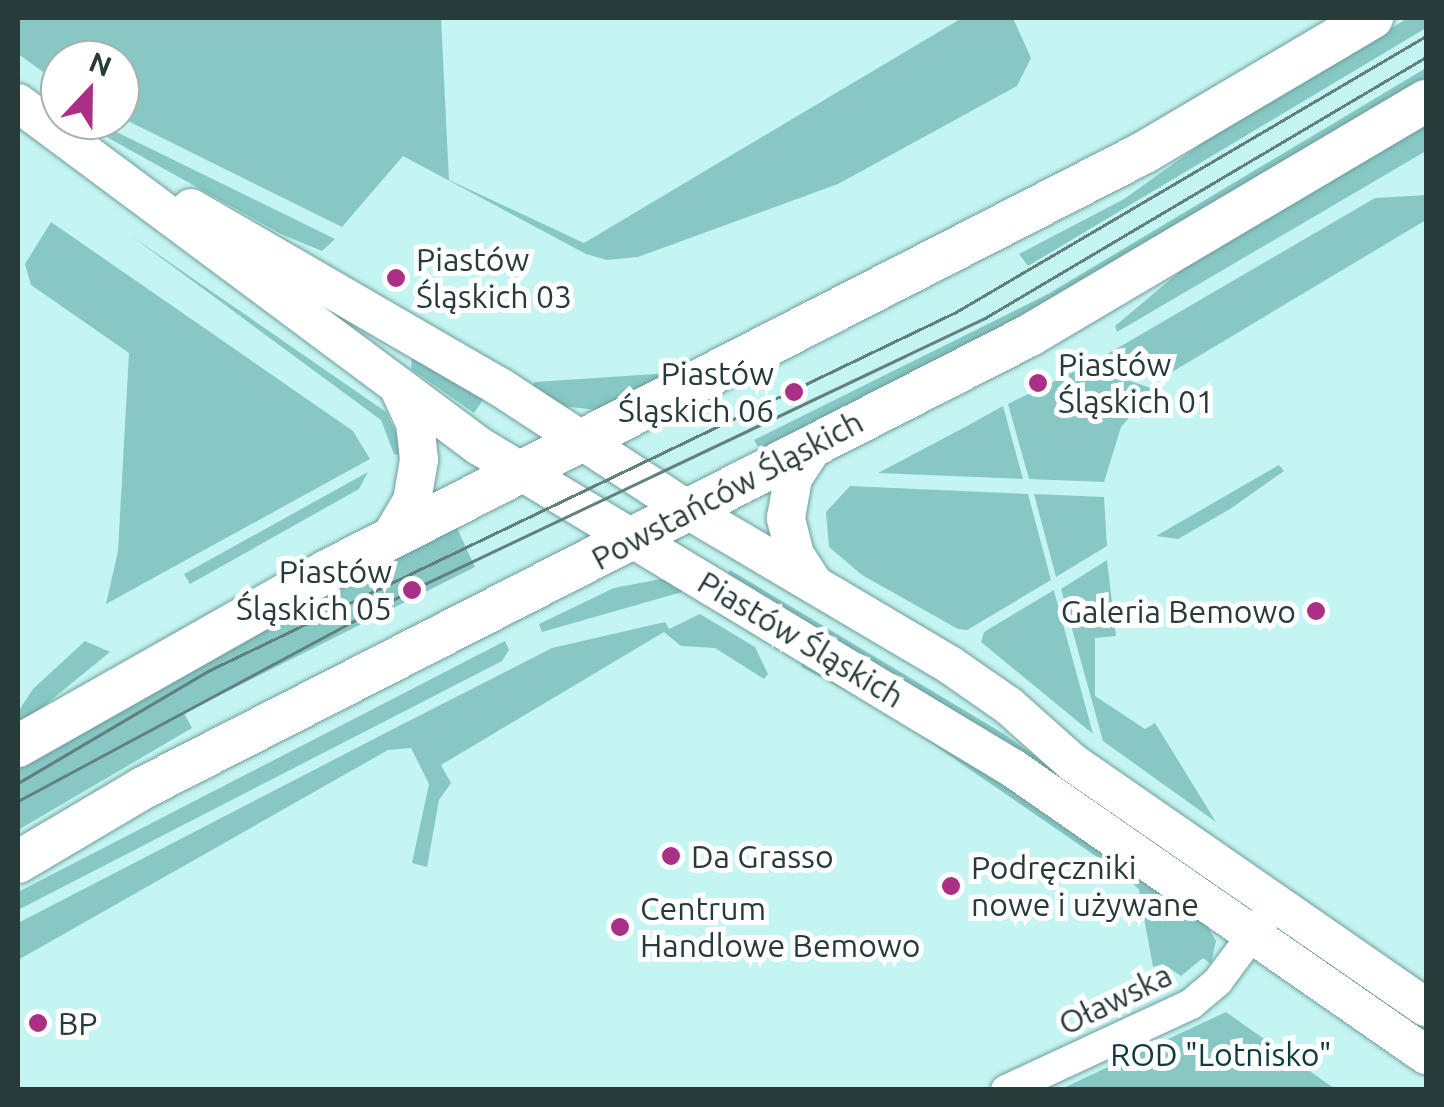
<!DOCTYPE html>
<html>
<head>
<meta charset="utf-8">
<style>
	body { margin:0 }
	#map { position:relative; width:1444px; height:1107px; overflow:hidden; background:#c5f5f3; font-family:Ubuntu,sans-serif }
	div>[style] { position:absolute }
	.green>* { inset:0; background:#87c8c5 }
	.roads { filter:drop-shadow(0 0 2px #6f9c9a) drop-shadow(0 0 2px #6f9c9a) }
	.minor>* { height:30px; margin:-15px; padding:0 15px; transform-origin:15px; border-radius:15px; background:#fff }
	.tertiary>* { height:38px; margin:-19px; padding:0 19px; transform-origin:19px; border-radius:19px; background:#fff }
	.secondary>* { height:42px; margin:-21px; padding:0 21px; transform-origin:21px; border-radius:21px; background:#fff }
	.tram>* { height:2.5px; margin:-1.25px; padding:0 1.25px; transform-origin:1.25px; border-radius:1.25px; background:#61807e }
	.dots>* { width:28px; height:28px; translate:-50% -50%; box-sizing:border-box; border:5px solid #fff; border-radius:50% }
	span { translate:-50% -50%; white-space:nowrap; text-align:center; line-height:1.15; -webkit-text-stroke:10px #fff; paint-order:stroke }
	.poi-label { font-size:32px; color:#273b3a }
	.left { translate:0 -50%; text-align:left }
	.right { translate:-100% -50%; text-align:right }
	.street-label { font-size:32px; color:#273b3a }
	.park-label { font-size:32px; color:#0c3d3c }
	.frame { position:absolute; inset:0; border:20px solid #273b3a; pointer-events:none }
	.north { position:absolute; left:40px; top:40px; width:100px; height:100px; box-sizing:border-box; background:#fff; border:2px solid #a9b1b0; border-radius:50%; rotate:22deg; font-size:28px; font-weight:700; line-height:40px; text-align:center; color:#273b3a }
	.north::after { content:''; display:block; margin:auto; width:35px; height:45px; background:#a93084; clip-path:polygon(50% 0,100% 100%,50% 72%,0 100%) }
</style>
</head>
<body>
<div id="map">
	<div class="green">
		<i style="clip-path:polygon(18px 18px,441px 18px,449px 180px,584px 243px,962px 18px,1013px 18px,1031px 58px,1017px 86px,838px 184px,638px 257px,607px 260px,586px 254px,403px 156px,342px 227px,120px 117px,120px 60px,60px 60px,60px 84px,18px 54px)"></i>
		<i style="clip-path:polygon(1408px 18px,1426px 18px,1426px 28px,1028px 266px,1019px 254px,1124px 199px,1208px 139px)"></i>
		<i style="clip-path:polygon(1426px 68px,1426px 82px,1089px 282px,761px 452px,754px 440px,1048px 294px)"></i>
		<i style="clip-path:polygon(76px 120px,92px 120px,335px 239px,322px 251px,281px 234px)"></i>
		<i style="clip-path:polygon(1426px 122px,1426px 151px,1117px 332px,1115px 326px,1190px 263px)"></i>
		<i style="clip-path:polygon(1426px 195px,1426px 220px,1167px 375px,1104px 356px,1375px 198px)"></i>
		<i style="clip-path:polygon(51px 222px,353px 431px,370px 459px,106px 604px,118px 551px,129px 353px,31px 285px,25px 264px)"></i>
		<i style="clip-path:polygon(130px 235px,386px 412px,407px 456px,394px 454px,381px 420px)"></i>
		<i style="clip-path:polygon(412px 357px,485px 397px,474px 413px,411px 369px)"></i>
		<i style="clip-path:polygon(1085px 366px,1154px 389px,1121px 427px,1104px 482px,1029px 479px,1008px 404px)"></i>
		<i style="clip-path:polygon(670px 373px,597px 410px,562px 406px,531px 388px,535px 382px)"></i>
		<i style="clip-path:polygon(1003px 406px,1023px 479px,878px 473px,967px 426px)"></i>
		<i style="clip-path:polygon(1279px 465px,1284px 471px,1230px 509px,1178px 539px,1156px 536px)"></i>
		<i style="clip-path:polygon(368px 472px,359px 489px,190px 584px,184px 574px)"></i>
		<i style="clip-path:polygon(850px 486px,1028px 494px,1051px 580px,967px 630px,958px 629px,862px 575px,829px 547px,826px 512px)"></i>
		<i style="clip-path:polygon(1034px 494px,1104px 497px,1107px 546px,1056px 577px)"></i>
		<i style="clip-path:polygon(456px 526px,475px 567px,184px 713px,192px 728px,18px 830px,18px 767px,195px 661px)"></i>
		<i style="clip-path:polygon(1107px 560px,1116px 636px,1095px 638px,1095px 696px,1145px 729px,1155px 723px,1216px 822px,1103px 741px,1061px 589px)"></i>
		<i style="clip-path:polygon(730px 570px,1004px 734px,1248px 909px,726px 577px)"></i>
		<i style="clip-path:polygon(661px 579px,689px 590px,542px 632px,539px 624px,614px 588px)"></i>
		<i style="clip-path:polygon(1054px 590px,1054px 591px,1093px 734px,981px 642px,984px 632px)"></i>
		<i style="clip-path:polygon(700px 614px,755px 647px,768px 674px,764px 679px,715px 648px,681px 646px,664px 632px,441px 765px,451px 783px,439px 800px,427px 867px,412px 863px,429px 784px,411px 748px,388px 750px,18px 960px,18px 923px,399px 726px,552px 648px,665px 622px,669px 629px)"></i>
		<i style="clip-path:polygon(85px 641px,110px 652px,18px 727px,18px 712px,33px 689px)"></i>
		<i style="clip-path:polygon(505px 641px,509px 650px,502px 661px,18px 910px,18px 892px)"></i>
		<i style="clip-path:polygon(800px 658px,948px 744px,1206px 924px,1216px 941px,1211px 964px,1203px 958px,1181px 976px,1163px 964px,1153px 967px,1139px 890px,1129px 879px,891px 715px,802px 667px)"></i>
		<i style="clip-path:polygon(1226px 1012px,1335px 1089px,1061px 1089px)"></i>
	</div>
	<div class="roads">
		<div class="minor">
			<i style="left:1006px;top:1090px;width:204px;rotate:-24.9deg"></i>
			<i style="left:1191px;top:1004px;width:35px;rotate:-40deg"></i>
			<i style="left:1218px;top:981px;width:79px;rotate:-53.3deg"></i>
		</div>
		<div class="tertiary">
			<i style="left:18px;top:103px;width:575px;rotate:36.65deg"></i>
			<i style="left:479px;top:446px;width:625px;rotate:31.12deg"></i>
			<i style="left:1014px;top:769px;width:502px;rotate:34.77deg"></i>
			<i style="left:191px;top:208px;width:357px;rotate:30.1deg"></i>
			<i style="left:500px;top:387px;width:225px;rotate:33.2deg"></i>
			<i style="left:688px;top:510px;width:304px;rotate:30.6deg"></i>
			<i style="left:950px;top:665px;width:72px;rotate:34.8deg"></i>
			<i style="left:1009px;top:706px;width:86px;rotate:41.7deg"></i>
			<i style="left:1073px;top:763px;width:429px;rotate:34.7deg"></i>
			<i style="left:390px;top:538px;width:43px;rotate:-59.3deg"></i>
			<i style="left:412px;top:501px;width:42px;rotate:-80.3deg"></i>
			<i style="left:419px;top:460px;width:37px;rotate:-96deg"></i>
			<i style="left:415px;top:423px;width:38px;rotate:-115deg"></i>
			<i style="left:814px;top:584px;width:35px;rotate:-123deg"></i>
			<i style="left:795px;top:555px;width:38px;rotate:-104deg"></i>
			<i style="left:786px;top:518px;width:41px;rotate:-80.1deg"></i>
			<i style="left:793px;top:478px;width:42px;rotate:-56.7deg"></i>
		</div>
		<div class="secondary">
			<i style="left:18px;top:746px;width:355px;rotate:-29.5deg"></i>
			<i style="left:327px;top:571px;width:919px;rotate:-27.12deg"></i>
			<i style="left:1145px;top:152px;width:264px;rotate:-30.6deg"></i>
			<i style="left:18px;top:862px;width:145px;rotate:-30.6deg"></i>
			<i style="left:143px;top:788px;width:996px;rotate:-27.05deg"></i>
			<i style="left:1030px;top:335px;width:460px;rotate:-30.6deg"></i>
		</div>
	</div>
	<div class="tram">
		<i style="left:18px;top:783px;width:221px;rotate:-30.5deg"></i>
		<i style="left:208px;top:671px;width:830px;rotate:-25.64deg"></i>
		<i style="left:956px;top:312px;width:545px;rotate:-30.42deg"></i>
		<i style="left:18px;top:801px;width:447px;rotate:-28.2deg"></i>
		<i style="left:412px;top:590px;width:634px;rotate:-25.39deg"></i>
		<i style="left:985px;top:318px;width:512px;rotate:-30.62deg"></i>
	</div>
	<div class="dots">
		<i style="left:396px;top:278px;background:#a93084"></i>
		<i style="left:1038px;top:383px;background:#a93084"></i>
		<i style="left:794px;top:392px;background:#a93084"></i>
		<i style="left:412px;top:590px;background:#a93084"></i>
		<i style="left:1316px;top:611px;background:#a93084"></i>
		<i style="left:671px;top:856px;background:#a93084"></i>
		<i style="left:951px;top:886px;background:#a93084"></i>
		<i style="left:620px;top:927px;background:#a93084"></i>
		<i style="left:38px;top:1023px;background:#a93084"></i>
	</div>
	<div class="poi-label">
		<span class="left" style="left:416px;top:278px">Piastów<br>Śląskich 03</span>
		<span class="left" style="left:1058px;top:383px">Piastów<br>Śląskich 01</span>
		<span class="right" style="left:774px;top:392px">Piastów<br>Śląskich 06</span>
		<span class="right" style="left:392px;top:590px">Piastów<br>Śląskich 05</span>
		<span class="right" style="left:1296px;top:611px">Galeria Bemowo</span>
		<span class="left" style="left:691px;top:856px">Da Grasso</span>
		<span class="left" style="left:971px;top:886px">Podręczniki<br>nowe i używane</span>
		<span class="left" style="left:640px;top:927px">Centrum<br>Handlowe Bemowo</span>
		<span class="left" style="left:58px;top:1023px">BP</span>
	</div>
	<div class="street-label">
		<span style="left:727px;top:490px;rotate:-28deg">Powstańców Śląskich</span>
		<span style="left:801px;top:639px;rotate:31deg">Piastów Śląskich</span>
		<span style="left:1115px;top:999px;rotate:-26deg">Oławska</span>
	</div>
	<div class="park-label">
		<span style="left:1221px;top:1054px">ROD "Lotnisko"</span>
	</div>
	<div class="frame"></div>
	<div class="north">N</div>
</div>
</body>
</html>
